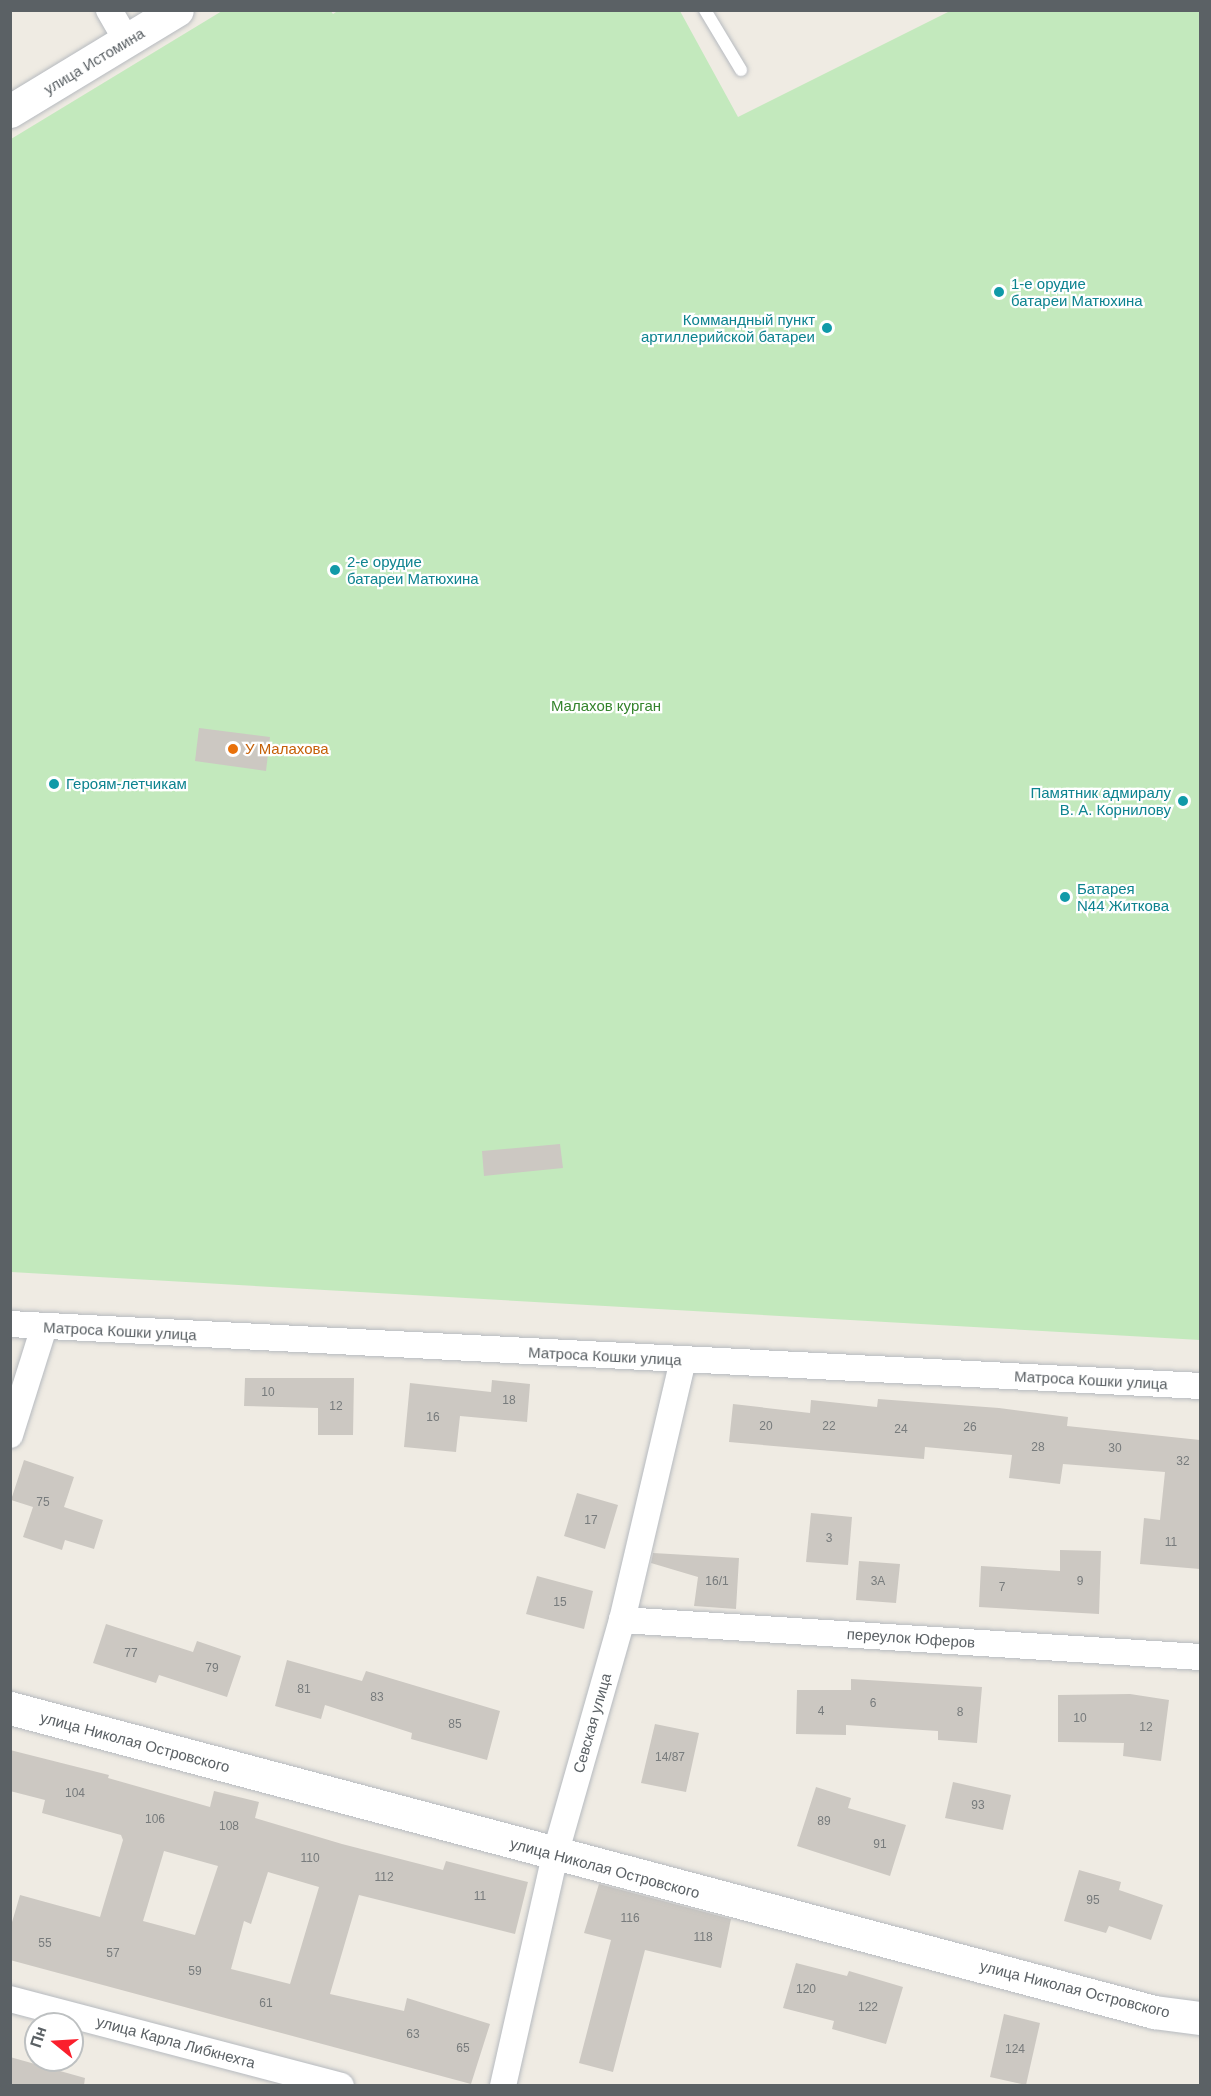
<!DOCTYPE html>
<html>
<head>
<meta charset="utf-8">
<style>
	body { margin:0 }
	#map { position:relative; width:1211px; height:2096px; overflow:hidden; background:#efebe3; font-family:Arial,sans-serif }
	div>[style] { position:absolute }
	.green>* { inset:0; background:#c3e9bd }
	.building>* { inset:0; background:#ccc8c2 }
	.roads { filter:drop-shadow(0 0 2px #b6babf) drop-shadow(0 0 2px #b6babf) }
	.lane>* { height:12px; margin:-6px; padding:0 6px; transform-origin:6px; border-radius:6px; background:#fff }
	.street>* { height:26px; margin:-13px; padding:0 13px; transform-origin:13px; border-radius:13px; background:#fff }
	.secondary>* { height:33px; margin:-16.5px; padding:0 16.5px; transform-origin:16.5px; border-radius:16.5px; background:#fff }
	.dots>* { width:16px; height:16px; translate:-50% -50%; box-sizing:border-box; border:3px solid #fff; border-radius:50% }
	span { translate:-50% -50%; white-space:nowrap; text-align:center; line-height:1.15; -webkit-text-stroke:4.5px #fff; paint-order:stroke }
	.number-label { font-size:12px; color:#777b7c }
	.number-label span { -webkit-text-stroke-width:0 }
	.street-label { font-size:15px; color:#5b6165 }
	.culture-label { font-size:15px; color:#0d838f }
	.left { translate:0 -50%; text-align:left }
	.right { translate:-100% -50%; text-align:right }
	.park-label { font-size:15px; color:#34842c }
	.food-label { font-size:15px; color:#c56008 }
	.frame { position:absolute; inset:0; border:12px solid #5b6165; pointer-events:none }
	.north { position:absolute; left:24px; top:2012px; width:60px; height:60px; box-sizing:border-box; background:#fff; border:2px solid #bdc0c1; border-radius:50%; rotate:288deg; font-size:16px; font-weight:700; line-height:24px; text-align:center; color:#5b6165 }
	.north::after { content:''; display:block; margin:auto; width:21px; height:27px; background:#fa1f2d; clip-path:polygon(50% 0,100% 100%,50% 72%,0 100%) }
</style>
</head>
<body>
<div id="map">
	<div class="green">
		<i style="clip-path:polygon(330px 10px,333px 14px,339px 10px,680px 11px,738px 117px,950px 11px,1200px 11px,1200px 1340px,11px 1272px,11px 139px,222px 11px)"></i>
	</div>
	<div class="building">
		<i style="clip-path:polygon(199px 728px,270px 737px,266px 771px,195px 761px)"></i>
		<i style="clip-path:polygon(560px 1144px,563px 1168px,484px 1176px,482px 1151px)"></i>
		<i style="clip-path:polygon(245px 1378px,354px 1378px,353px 1435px,318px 1435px,318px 1408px,244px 1406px)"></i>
		<i style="clip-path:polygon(492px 1380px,530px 1384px,527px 1422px,460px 1416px,456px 1452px,404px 1447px,410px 1383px,491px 1392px)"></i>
		<i style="clip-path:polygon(878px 1399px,999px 1408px,1068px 1417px,1067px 1426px,1200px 1440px,1200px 1569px,1140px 1564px,1144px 1518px,1160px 1520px,1165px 1472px,1063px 1464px,1060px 1484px,1009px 1478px,1012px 1455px,925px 1447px,924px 1459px,729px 1442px,733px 1404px,810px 1413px,811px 1400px,877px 1407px)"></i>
		<i style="clip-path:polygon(24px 1460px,74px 1477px,64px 1507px,103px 1520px,94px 1549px,65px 1540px,62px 1550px,23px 1537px,33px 1507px,11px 1500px)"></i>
		<i style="clip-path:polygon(577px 1493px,618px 1505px,605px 1549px,564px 1536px)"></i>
		<i style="clip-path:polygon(811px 1513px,852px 1517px,848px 1565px,806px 1562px)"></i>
		<i style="clip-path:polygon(1060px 1550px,1101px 1551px,1099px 1614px,979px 1607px,981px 1566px,1060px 1571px)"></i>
		<i style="clip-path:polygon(653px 1553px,739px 1558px,736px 1609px,694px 1606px,698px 1577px,651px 1563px)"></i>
		<i style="clip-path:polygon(859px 1561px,900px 1564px,896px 1603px,856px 1600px)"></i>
		<i style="clip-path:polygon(537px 1576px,593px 1591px,584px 1629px,526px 1614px)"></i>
		<i style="clip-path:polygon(106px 1624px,193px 1652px,197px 1641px,241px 1656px,227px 1697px,159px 1675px,156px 1683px,93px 1663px)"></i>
		<i style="clip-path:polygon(287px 1660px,362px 1681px,366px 1671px,500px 1711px,487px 1760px,411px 1739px,412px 1733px,325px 1705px,321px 1719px,275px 1706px)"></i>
		<i style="clip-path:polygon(851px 1679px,982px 1687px,977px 1743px,938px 1740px,938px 1731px,846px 1725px,846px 1735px,796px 1734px,797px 1690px,851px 1690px)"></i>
		<i style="clip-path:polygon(1130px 1694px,1169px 1700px,1161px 1761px,1123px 1756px,1124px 1743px,1058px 1742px,1058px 1695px)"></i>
		<i style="clip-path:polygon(655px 1724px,699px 1733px,686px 1792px,641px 1783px)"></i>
		<i style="clip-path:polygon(evenodd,10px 1750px,109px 1775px,108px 1778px,210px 1807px,214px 1791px,259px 1802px,255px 1818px,342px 1844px,443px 1870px,446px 1861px,528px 1882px,515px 1934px,359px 1895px,330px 1994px,404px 2011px,407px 1998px,490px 2024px,471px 2084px,10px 1960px,10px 1929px,20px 1895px,100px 1917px,123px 1840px,121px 1835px,42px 1813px,45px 1800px,10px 1791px,10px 1750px,164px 1851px,218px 1866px,195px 1935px,143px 1921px,164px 1851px,10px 1750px,268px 1872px,319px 1887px,290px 1984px,231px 1969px,244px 1921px,251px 1924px,268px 1872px)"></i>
		<i style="clip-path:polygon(953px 1782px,1011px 1795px,1003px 1830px,945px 1818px)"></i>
		<i style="clip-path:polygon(816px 1787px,851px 1798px,848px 1808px,906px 1825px,890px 1876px,797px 1846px)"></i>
		<i style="clip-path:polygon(1079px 1870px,1121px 1882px,1119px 1890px,1163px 1905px,1151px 1940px,1109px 1926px,1106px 1933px,1064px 1921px)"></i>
		<i style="clip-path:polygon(599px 1884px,731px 1919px,721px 1968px,645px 1950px,613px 2072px,579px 2063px,611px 1940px,584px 1933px)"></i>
		<i style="clip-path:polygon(796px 1963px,847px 1976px,849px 1971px,903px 1987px,886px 2044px,832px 2029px,834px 2021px,783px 2008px)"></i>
		<i style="clip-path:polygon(1004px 2014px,1040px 2023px,1026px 2085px,990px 2077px)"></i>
		<i style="clip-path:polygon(10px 2057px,85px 2078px,84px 2085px,10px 2085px)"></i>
	</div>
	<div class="roads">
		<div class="lane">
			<i style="left:705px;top:10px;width:70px;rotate:59deg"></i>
		</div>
		<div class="street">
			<i style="left:109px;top:10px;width:36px;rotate:60deg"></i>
			<i style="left:10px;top:1324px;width:1192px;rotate:2.98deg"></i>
			<i style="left:10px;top:1435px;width:113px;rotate:-72.5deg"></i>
			<i style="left:622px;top:1620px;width:579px;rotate:3.66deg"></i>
			<i style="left:10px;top:1999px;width:342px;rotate:14.7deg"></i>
			<i style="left:503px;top:2086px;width:237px;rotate:-77.3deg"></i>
			<i style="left:555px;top:1855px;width:244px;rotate:-74.1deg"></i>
			<i style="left:622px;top:1620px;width:267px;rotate:-76.8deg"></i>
		</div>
		<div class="secondary">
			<i style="left:10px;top:111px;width:195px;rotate:-31.2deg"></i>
			<i style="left:10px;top:1708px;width:1184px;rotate:14.88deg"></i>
			<i style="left:1154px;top:2012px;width:46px;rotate:7.4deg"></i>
		</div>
	</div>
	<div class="dots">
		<i style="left:999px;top:292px;background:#0f9aa8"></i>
		<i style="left:827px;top:328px;background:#0f9aa8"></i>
		<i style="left:335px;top:570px;background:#0f9aa8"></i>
		<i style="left:233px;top:749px;background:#e8710a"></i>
		<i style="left:54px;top:784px;background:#0f9aa8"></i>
		<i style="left:1183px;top:801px;background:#0f9aa8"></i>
		<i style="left:1065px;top:897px;background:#0f9aa8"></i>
	</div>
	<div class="number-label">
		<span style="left:268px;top:1393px">10</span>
		<span style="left:509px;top:1401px">18</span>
		<span style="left:336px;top:1407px">12</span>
		<span style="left:433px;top:1418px">16</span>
		<span style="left:766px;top:1427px">20</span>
		<span style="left:829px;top:1427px">22</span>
		<span style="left:970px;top:1428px">26</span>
		<span style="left:901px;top:1430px">24</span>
		<span style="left:1038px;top:1448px">28</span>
		<span style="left:1115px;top:1449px">30</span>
		<span style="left:1183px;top:1462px">32</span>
		<span style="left:43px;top:1503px">75</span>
		<span style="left:591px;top:1521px">17</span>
		<span style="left:829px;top:1539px">3</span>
		<span style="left:1171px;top:1543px">11</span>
		<span style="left:717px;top:1582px">16/1</span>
		<span style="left:878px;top:1582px">3А</span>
		<span style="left:1080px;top:1582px">9</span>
		<span style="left:1002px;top:1588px">7</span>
		<span style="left:560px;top:1603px">15</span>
		<span style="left:131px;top:1654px">77</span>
		<span style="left:212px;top:1669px">79</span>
		<span style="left:304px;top:1690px">81</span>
		<span style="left:377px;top:1698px">83</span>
		<span style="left:873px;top:1704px">6</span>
		<span style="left:821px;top:1712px">4</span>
		<span style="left:960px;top:1713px">8</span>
		<span style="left:1080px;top:1719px">10</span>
		<span style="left:455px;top:1725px">85</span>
		<span style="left:1146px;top:1728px">12</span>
		<span style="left:670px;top:1758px">14/87</span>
		<span style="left:75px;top:1794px">104</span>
		<span style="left:978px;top:1806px">93</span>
		<span style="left:155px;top:1820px">106</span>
		<span style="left:824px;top:1822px">89</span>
		<span style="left:229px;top:1827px">108</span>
		<span style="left:880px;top:1845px">91</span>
		<span style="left:310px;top:1859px">110</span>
		<span style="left:384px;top:1878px">112</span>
		<span style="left:480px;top:1897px">11</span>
		<span style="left:1093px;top:1901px">95</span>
		<span style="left:630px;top:1919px">116</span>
		<span style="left:703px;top:1938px">118</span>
		<span style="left:45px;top:1944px">55</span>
		<span style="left:113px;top:1954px">57</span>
		<span style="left:195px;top:1972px">59</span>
		<span style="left:806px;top:1990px">120</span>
		<span style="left:266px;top:2004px">61</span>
		<span style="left:868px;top:2008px">122</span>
		<span style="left:413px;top:2035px">63</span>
		<span style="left:463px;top:2049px">65</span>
		<span style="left:1015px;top:2050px">124</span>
	</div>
	<div class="street-label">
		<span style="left:94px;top:61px;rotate:-31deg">улица Истомина</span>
		<span style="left:120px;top:1331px;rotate:3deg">Матроса Кошки улица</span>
		<span style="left:605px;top:1356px;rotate:3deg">Матроса Кошки улица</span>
		<span style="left:1091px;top:1380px;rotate:3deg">Матроса Кошки улица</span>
		<span style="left:911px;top:1638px;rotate:4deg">переулок Юферов</span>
		<span style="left:592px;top:1723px;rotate:-74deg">Севская улица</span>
		<span style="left:135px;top:1742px;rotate:15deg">улица Николая Островского</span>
		<span style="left:605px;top:1868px;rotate:15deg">улица Николая Островского</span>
		<span style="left:1075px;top:1989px;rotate:14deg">улица Николая Островского</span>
		<span style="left:176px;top:2042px;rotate:15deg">улица Карла Либкнехта</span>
	</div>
	<div class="culture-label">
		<span class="left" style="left:1011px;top:292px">1-е орудие<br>батареи Матюхина</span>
		<span class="right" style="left:815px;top:328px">Коммандный пункт<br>артиллерийской батареи</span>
		<span class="left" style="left:347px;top:570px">2-е орудие<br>батареи Матюхина</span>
		<span class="left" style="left:66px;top:784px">Героям-летчикам</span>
		<span class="right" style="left:1171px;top:801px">Памятник адмиралу<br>В. А. Корнилову</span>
		<span class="left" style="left:1077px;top:897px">Батарея<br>N44 Житкова</span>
	</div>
	<div class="park-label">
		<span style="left:606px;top:706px">Малахов курган</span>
	</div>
	<div class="food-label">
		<span class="left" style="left:245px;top:749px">У Малахова</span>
	</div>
	<div class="frame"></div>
	<div class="north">Пн</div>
</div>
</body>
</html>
